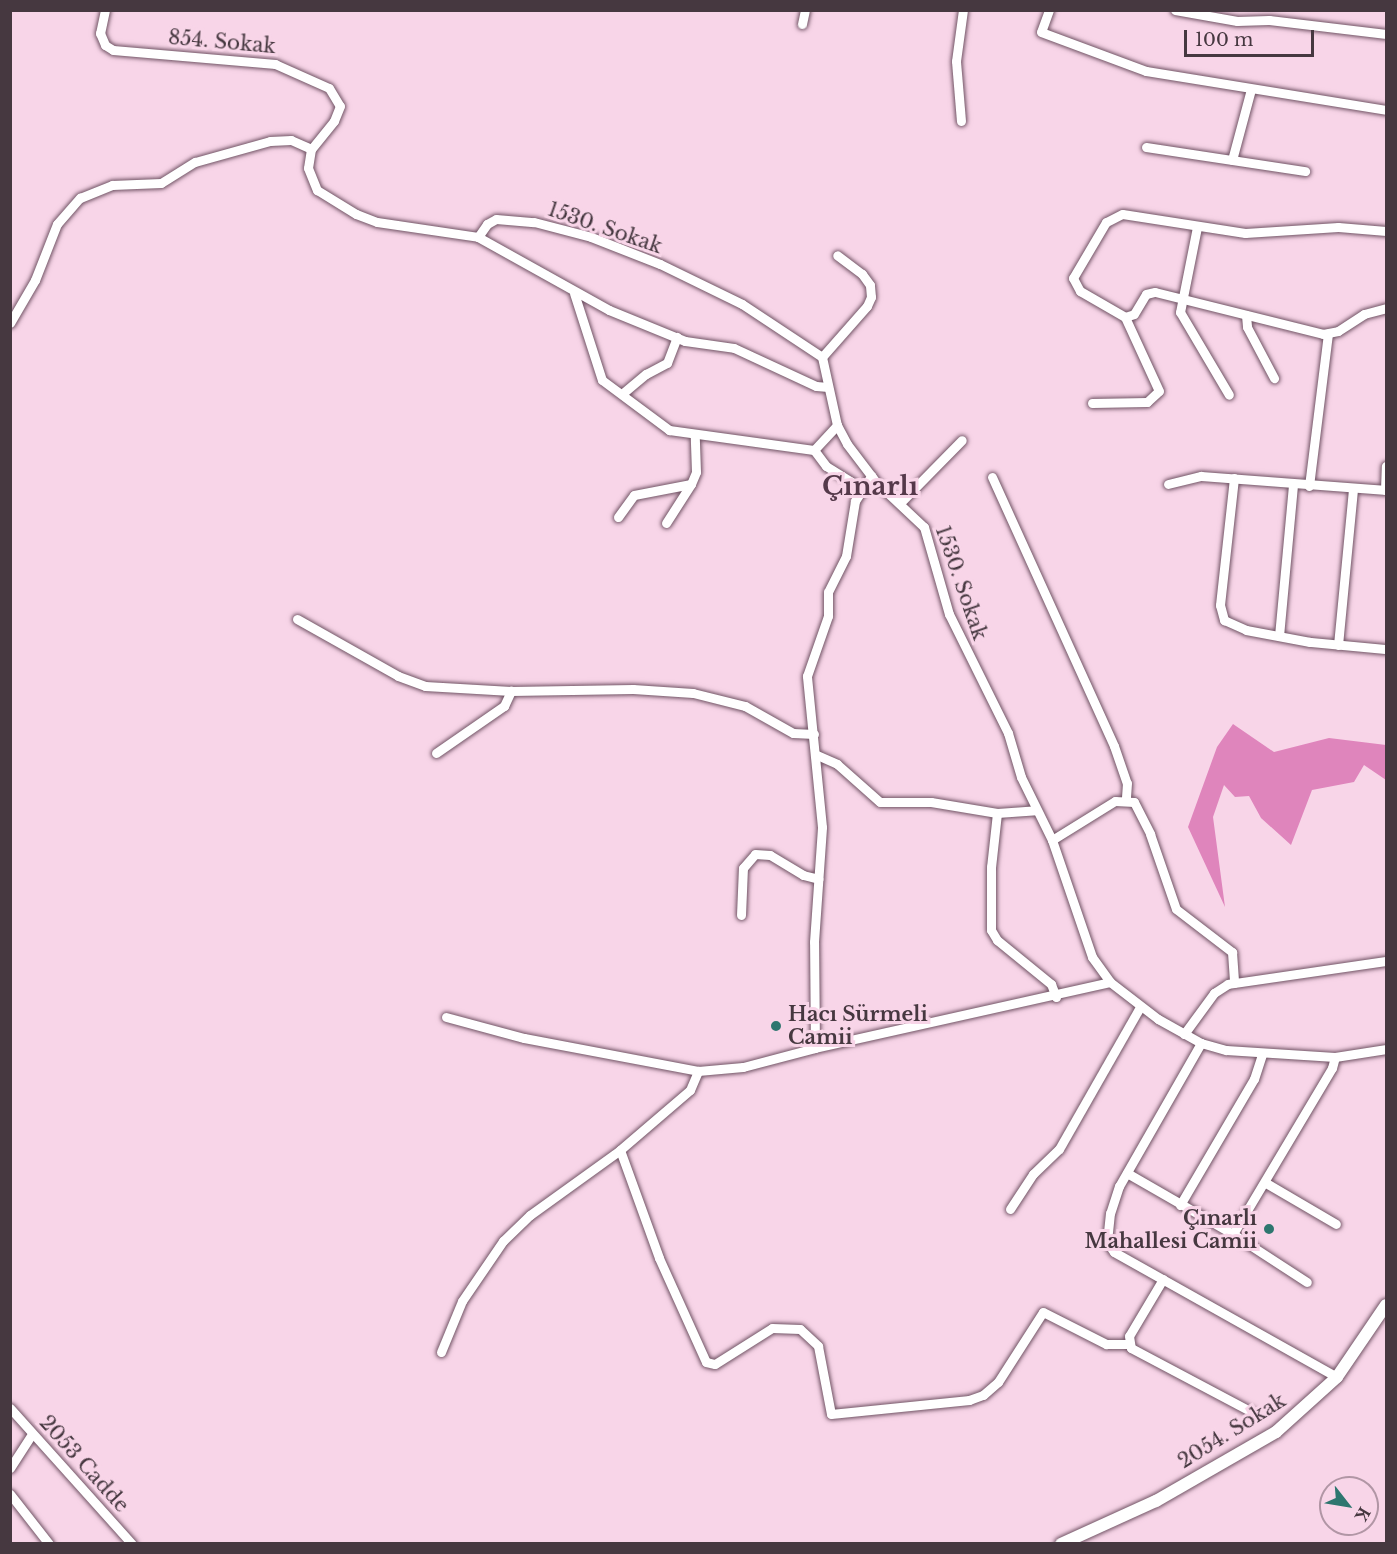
<!DOCTYPE html>
<html>
<head>
<meta charset="utf-8">
<style>
	body { margin:0 }
	#map { position:relative; width:1397px; height:1554px; overflow:hidden; background:#f8d5e8; font-family:"Libre Baskerville",serif }
	div>[style] { position:absolute }
	.forest>* { inset:0; background:#df85bc }
	.roads { filter:drop-shadow(0 0 2px #715465) drop-shadow(0 0 2px #715465) }
	.minor>* { height:9px; margin:-4.5px; padding:0 4.5px; transform-origin:4.5px; border-radius:4.5px; background:#fff }
	.major>* { height:12px; margin:-6px; padding:0 6px; transform-origin:6px; border-radius:6px; background:#fff }
	.dots>* { width:16px; height:16px; translate:-50% -50%; box-sizing:border-box; border:3px solid #f8d5e8; border-radius:50% }
	span { translate:-50% -50%; white-space:nowrap; text-align:center; line-height:1.15; -webkit-text-stroke:6px #f8d5e8; paint-order:stroke }
	.street-label { font-size:20px; color:#463840 }
	.poi-label { font-size:20px; color:#463840; font-weight:700 }
	.left { translate:0 -50%; text-align:left }
	.right { translate:-100% -50%; text-align:right }
	.district-label { font-size:26px; color:#55394a; font-weight:700 }
	.frame { position:absolute; inset:0; border:12px solid #463840; pointer-events:none }
	.north { position:absolute; left:1319px; top:1476px; width:60px; height:60px; box-sizing:border-box; background:#f8d5e8; border:2px solid #b196a5; border-radius:50%; rotate:121deg; font-size:16px; font-weight:700; line-height:24px; text-align:center; color:#463840 }
	.north::after { content:''; display:block; margin:auto; width:21px; height:27px; background:#2e766f; clip-path:polygon(50% 0,100% 100%,50% 72%,0 100%) }
	.scale { position:absolute; left:1184px; top:30px; width:130px; height:27px; box-sizing:border-box; border:3px solid #463840; border-top:0; padding-left:8px; font-size:18px; line-height:21px; white-space:nowrap; color:#463840; -webkit-text-stroke:4px #f8d5e8; paint-order:stroke }
</style>
</head>
<body>
<div id="map">
	<div class="forest">
		<i style="clip-path:polygon(1233px 724px,1274px 752px,1329px 738px,1386px 745px,1386px 780px,1364px 765px,1354px 782px,1312px 790px,1291px 845px,1261px 818px,1249px 796px,1235px 797px,1224px 785px,1213px 817px,1225px 907px,1188px 827px,1217px 747px)"></i>
	</div>
	<div class="roads">
		<div class="minor">
			<i style="left:105px;top:10px;width:24px;rotate:102deg"></i>
			<i style="left:100px;top:33px;width:13px;rotate:67deg"></i>
			<i style="left:105px;top:45px;width:9px;rotate:32deg"></i>
			<i style="left:113px;top:50px;width:163px;rotate:4.9deg"></i>
			<i style="left:275px;top:64px;width:59px;rotate:24deg"></i>
			<i style="left:329px;top:88px;width:21px;rotate:59deg"></i>
			<i style="left:340px;top:106px;width:16px;rotate:112deg"></i>
			<i style="left:334px;top:121px;width:36px;rotate:129deg"></i>
			<i style="left:311px;top:149px;width:19px;rotate:99deg"></i>
			<i style="left:308px;top:168px;width:24px;rotate:68deg"></i>
			<i style="left:317px;top:190px;width:46px;rotate:31.6deg"></i>
			<i style="left:356px;top:214px;width:22px;rotate:21deg"></i>
			<i style="left:377px;top:222px;width:102px;rotate:8.4deg"></i>
			<i style="left:478px;top:237px;width:16px;rotate:-55deg"></i>
			<i style="left:487px;top:224px;width:10px;rotate:-29deg"></i>
			<i style="left:496px;top:219px;width:38px;rotate:5deg"></i>
			<i style="left:534px;top:222px;width:59px;rotate:14.7deg"></i>
			<i style="left:591px;top:237px;width:74px;rotate:21.4deg"></i>
			<i style="left:660px;top:264px;width:91px;rotate:26deg"></i>
			<i style="left:742px;top:304px;width:96px;rotate:33.5deg"></i>
			<i style="left:822px;top:357px;width:70px;rotate:77.6deg"></i>
			<i style="left:837px;top:425px;width:21px;rotate:62deg"></i>
			<i style="left:847px;top:444px;width:48px;rotate:52.7deg"></i>
			<i style="left:876px;top:482px;width:66px;rotate:43.2deg"></i>
			<i style="left:924px;top:527px;width:91px;rotate:74deg"></i>
			<i style="left:949px;top:614px;width:133px;rotate:63.6deg"></i>
			<i style="left:1008px;top:733px;width:46px;rotate:73.5deg"></i>
			<i style="left:1021px;top:777px;width:70px;rotate:63.8deg"></i>
			<i style="left:1052px;top:840px;width:124px;rotate:71.1deg"></i>
			<i style="left:1092px;top:957px;width:31px;rotate:54deg"></i>
			<i style="left:1110px;top:982px;width:61px;rotate:37.6deg"></i>
			<i style="left:1158px;top:1019px;width:49px;rotate:29.2deg"></i>
			<i style="left:1201px;top:1043px;width:26px;rotate:16deg"></i>
			<i style="left:1226px;top:1050px;width:109px;rotate:3.7deg"></i>
			<i style="left:1335px;top:1057px;width:52px;rotate:-8.9deg"></i>
			<i style="left:1049px;top:10px;width:23px;rotate:110deg"></i>
			<i style="left:1041px;top:32px;width:112px;rotate:20.4deg"></i>
			<i style="left:1146px;top:71px;width:243px;rotate:9.2deg"></i>
			<i style="left:1175px;top:10px;width:63px;rotate:10.1deg"></i>
			<i style="left:1237px;top:21px;width:32px;rotate:-2deg"></i>
			<i style="left:1269px;top:20px;width:118px;rotate:6.8deg"></i>
			<i style="left:802px;top:24px;width:14px;rotate:-78deg"></i>
			<i style="left:961px;top:121px;width:60px;rotate:-94.8deg"></i>
			<i style="left:956px;top:61px;width:51px;rotate:-82.2deg"></i>
			<i style="left:1146px;top:147px;width:161px;rotate:8.6deg"></i>
			<i style="left:1232px;top:160px;width:73px;rotate:-75deg"></i>
			<i style="left:1197px;top:227px;width:87px;rotate:101.3deg"></i>
			<i style="left:1180px;top:312px;width:96px;rotate:59.4deg"></i>
			<i style="left:1386px;top:231px;width:48px;rotate:-175.2deg"></i>
			<i style="left:1338px;top:227px;width:93px;rotate:176.3deg"></i>
			<i style="left:1245px;top:233px;width:124px;rotate:-171.2deg"></i>
			<i style="left:1122px;top:214px;width:18px;rotate:153deg"></i>
			<i style="left:1106px;top:222px;width:65px;rotate:120.5deg"></i>
			<i style="left:1073px;top:278px;width:15px;rotate:62deg"></i>
			<i style="left:1080px;top:291px;width:52px;rotate:30deg"></i>
			<i style="left:1125px;top:317px;width:9px;rotate:-18deg"></i>
			<i style="left:1134px;top:314px;width:23px;rotate:-59deg"></i>
			<i style="left:1146px;top:294px;width:9px;rotate:-13deg"></i>
			<i style="left:1155px;top:292px;width:173px;rotate:14deg"></i>
			<i style="left:1323px;top:334px;width:15px;rotate:-11deg"></i>
			<i style="left:1338px;top:331px;width:31px;rotate:-33deg"></i>
			<i style="left:1364px;top:314px;width:23px;rotate:-15deg"></i>
			<i style="left:478px;top:237px;width:150px;rotate:29.1deg"></i>
			<i style="left:609px;top:310px;width:82px;rotate:22.2deg"></i>
			<i style="left:685px;top:341px;width:49px;rotate:8.1deg"></i>
			<i style="left:734px;top:348px;width:90px;rotate:24.9deg"></i>
			<i style="left:816px;top:386px;width:12px;rotate:5deg"></i>
			<i style="left:574px;top:293px;width:91px;rotate:72.2deg"></i>
			<i style="left:602px;top:380px;width:84px;rotate:36.7deg"></i>
			<i style="left:669px;top:430px;width:146px;rotate:7.9deg"></i>
			<i style="left:814px;top:450px;width:34px;rotate:-47deg"></i>
			<i style="left:1246px;top:315px;width:12px;rotate:85deg"></i>
			<i style="left:1247px;top:327px;width:58px;rotate:62.1deg"></i>
			<i style="left:10px;top:323px;width:50px;rotate:-59.8deg"></i>
			<i style="left:35px;top:280px;width:60px;rotate:-68.6deg"></i>
			<i style="left:57px;top:224px;width:35px;rotate:-49deg"></i>
			<i style="left:80px;top:198px;width:35px;rotate:-22deg"></i>
			<i style="left:112px;top:185px;width:49px;rotate:-2.3deg"></i>
			<i style="left:161px;top:183px;width:40px;rotate:-32deg"></i>
			<i style="left:195px;top:162px;width:78px;rotate:-15.6deg"></i>
			<i style="left:270px;top:141px;width:21px;rotate:-3deg"></i>
			<i style="left:291px;top:140px;width:22px;rotate:24deg"></i>
			<i style="left:822px;top:357px;width:68px;rotate:-48.6deg"></i>
			<i style="left:867px;top:306px;width:10px;rotate:-66deg"></i>
			<i style="left:871px;top:297px;width:12px;rotate:-95deg"></i>
			<i style="left:870px;top:285px;width:14px;rotate:-126deg"></i>
			<i style="left:862px;top:274px;width:31px;rotate:-143deg"></i>
			<i style="left:623px;top:393px;width:30px;rotate:-40deg"></i>
			<i style="left:646px;top:374px;width:24px;rotate:-28deg"></i>
			<i style="left:667px;top:363px;width:28px;rotate:-69deg"></i>
			<i style="left:1092px;top:403px;width:55px;rotate:-1deg"></i>
			<i style="left:1147px;top:402px;width:16px;rotate:-43deg"></i>
			<i style="left:1159px;top:391px;width:81px;rotate:-114.7deg"></i>
			<i style="left:814px;top:450px;width:20px;rotate:53deg"></i>
			<i style="left:826px;top:466px;width:44px;rotate:31.9deg"></i>
			<i style="left:992px;top:477px;width:295px;rotate:65.6deg"></i>
			<i style="left:1114px;top:746px;width:39px;rotate:71deg"></i>
			<i style="left:1127px;top:783px;width:16px;rotate:94deg"></i>
			<i style="left:1234px;top:478px;width:128px;rotate:96.3deg"></i>
			<i style="left:1220px;top:605px;width:16px;rotate:75deg"></i>
			<i style="left:1224px;top:620px;width:24px;rotate:24deg"></i>
			<i style="left:1246px;top:630px;width:65px;rotate:10.6deg"></i>
			<i style="left:1310px;top:642px;width:76px;rotate:5.3deg"></i>
			<i style="left:1168px;top:484px;width:34px;rotate:-14deg"></i>
			<i style="left:1201px;top:476px;width:186px;rotate:4.3deg"></i>
			<i style="left:1309px;top:486px;width:153px;rotate:-82.9deg"></i>
			<i style="left:1385px;top:490px;width:24px;rotate:-88deg"></i>
			<i style="left:900px;top:503px;width:88px;rotate:-45.5deg"></i>
			<i style="left:618px;top:517px;width:27px;rotate:-54deg"></i>
			<i style="left:634px;top:495px;width:58px;rotate:-10.9deg"></i>
			<i style="left:691px;top:484px;width:13px;rotate:-67deg"></i>
			<i style="left:696px;top:472px;width:36px;rotate:-92deg"></i>
			<i style="left:666px;top:523px;width:46px;rotate:-57.3deg"></i>
			<i style="left:297px;top:619px;width:116px;rotate:29.4deg"></i>
			<i style="left:398px;top:676px;width:29px;rotate:20deg"></i>
			<i style="left:425px;top:686px;width:86px;rotate:3.3deg"></i>
			<i style="left:511px;top:691px;width:122px;rotate:-0.9deg"></i>
			<i style="left:633px;top:689px;width:60px;rotate:3.8deg"></i>
			<i style="left:693px;top:693px;width:54px;rotate:14deg"></i>
			<i style="left:745px;top:706px;width:55px;rotate:29.4deg"></i>
			<i style="left:793px;top:733px;width:21px;rotate:3deg"></i>
			<i style="left:1279px;top:636px;width:152px;rotate:-84.7deg"></i>
			<i style="left:1338px;top:645px;width:156px;rotate:-84.5deg"></i>
			<i style="left:436px;top:753px;width:83px;rotate:-34.7deg"></i>
			<i style="left:504px;top:706px;width:17px;rotate:-65deg"></i>
			<i style="left:817px;top:755px;width:22px;rotate:24deg"></i>
			<i style="left:837px;top:764px;width:57px;rotate:41.5deg"></i>
			<i style="left:880px;top:802px;width:51px"></i>
			<i style="left:931px;top:802px;width:67px;rotate:9.5deg"></i>
			<i style="left:997px;top:813px;width:39px;rotate:-4deg"></i>
			<i style="left:997px;top:813px;width:54px;rotate:96.3deg"></i>
			<i style="left:991px;top:867px;width:63px;rotate:90deg"></i>
			<i style="left:991px;top:930px;width:12px;rotate:59deg"></i>
			<i style="left:997px;top:940px;width:70px;rotate:39.2deg"></i>
			<i style="left:1051px;top:984px;width:14px;rotate:69deg"></i>
			<i style="left:1052px;top:840px;width:74px;rotate:-31.8deg"></i>
			<i style="left:1115px;top:801px;width:19px;rotate:3deg"></i>
			<i style="left:1134px;top:802px;width:36px;rotate:63deg"></i>
			<i style="left:1150px;top:834px;width:79px;rotate:70.9deg"></i>
			<i style="left:1176px;top:909px;width:71px;rotate:37.5deg"></i>
			<i style="left:1232px;top:952px;width:31px;rotate:86deg"></i>
			<i style="left:741px;top:915px;width:47px;rotate:-87.6deg"></i>
			<i style="left:743px;top:868px;width:18px;rotate:-49deg"></i>
			<i style="left:755px;top:854px;width:15px;rotate:4deg"></i>
			<i style="left:770px;top:855px;width:39px;rotate:31deg"></i>
			<i style="left:803px;top:875px;width:16px;rotate:14deg"></i>
			<i style="left:446px;top:1017px;width:81px;rotate:15.1deg"></i>
			<i style="left:524px;top:1038px;width:177px;rotate:10.7deg"></i>
			<i style="left:698px;top:1071px;width:45px;rotate:-5.1deg"></i>
			<i style="left:743px;top:1067px;width:74px;rotate:-14.8deg"></i>
			<i style="left:815px;top:1048px;width:106px;rotate:-90.5deg"></i>
			<i style="left:814px;top:942px;width:115px;rotate:-86deg"></i>
			<i style="left:822px;top:827px;width:152px;rotate:-95.7deg"></i>
			<i style="left:807px;top:676px;width:64px;rotate:-70.7deg"></i>
			<i style="left:828px;top:616px;width:24px;rotate:-90deg"></i>
			<i style="left:828px;top:592px;width:40px;rotate:-63.4deg"></i>
			<i style="left:846px;top:556px;width:56px;rotate:-80.7deg"></i>
			<i style="left:855px;top:501px;width:30px;rotate:-57deg"></i>
			<i style="left:1184px;top:1034px;width:51px;rotate:-53.8deg"></i>
			<i style="left:1214px;top:993px;width:17px;rotate:-33deg"></i>
			<i style="left:1228px;top:984px;width:160px;rotate:-8.3deg"></i>
			<i style="left:1201px;top:1043px;width:165px;rotate:119.8deg"></i>
			<i style="left:1119px;top:1186px;width:28px;rotate:108deg"></i>
			<i style="left:1110px;top:1213px;width:29px;rotate:96deg"></i>
			<i style="left:1107px;top:1242px;width:12px;rotate:55deg"></i>
			<i style="left:1114px;top:1252px;width:256px;rotate:29.3deg"></i>
			<i style="left:815px;top:1048px;width:302px;rotate:-12.6deg"></i>
			<i style="left:620px;top:1150px;width:115px;rotate:70.1deg"></i>
			<i style="left:659px;top:1258px;width:114px;rotate:65.7deg"></i>
			<i style="left:706px;top:1362px;width:9px;rotate:13deg"></i>
			<i style="left:715px;top:1364px;width:67px;rotate:-32.3deg"></i>
			<i style="left:772px;top:1328px;width:28px;rotate:2deg"></i>
			<i style="left:800px;top:1329px;width:25px;rotate:43deg"></i>
			<i style="left:818px;top:1346px;width:69px;rotate:79.2deg"></i>
			<i style="left:831px;top:1414px;width:139px;rotate:-5.8deg"></i>
			<i style="left:969px;top:1400px;width:15px;rotate:-20deg"></i>
			<i style="left:983px;top:1395px;width:20px;rotate:-41deg"></i>
			<i style="left:998px;top:1382px;width:83px;rotate:-57.3deg"></i>
			<i style="left:1043px;top:1312px;width:71px;rotate:26.9deg"></i>
			<i style="left:1106px;top:1344px;width:23px"></i>
			<i style="left:1127px;top:1173px;width:122px;rotate:29.9deg"></i>
			<i style="left:1233px;top:1234px;width:193px;rotate:-59.2deg"></i>
			<i style="left:1332px;top:1068px;width:11px;rotate:-75deg"></i>
			<i style="left:1266px;top:1183px;width:81px;rotate:30.4deg"></i>
			<i style="left:1180px;top:1205px;width:146px;rotate:-59.6deg"></i>
			<i style="left:1254px;top:1079px;width:26px;rotate:-72deg"></i>
			<i style="left:1010px;top:1209px;width:42px;rotate:-56.7deg"></i>
			<i style="left:1033px;top:1174px;width:36px;rotate:-44deg"></i>
			<i style="left:1059px;top:1149px;width:163px;rotate:-60.3deg"></i>
			<i style="left:1233px;top:1234px;width:88px;rotate:33deg"></i>
			<i style="left:1163px;top:1279px;width:66px;rotate:120.8deg"></i>
			<i style="left:1129px;top:1336px;width:12px;rotate:81deg"></i>
			<i style="left:1131px;top:1348px;width:137px;rotate:27.9deg"></i>
			<i style="left:441px;top:1352px;width:55px;rotate:-67.6deg"></i>
			<i style="left:462px;top:1301px;width:73px;rotate:-55.7deg"></i>
			<i style="left:503px;top:1241px;width:37px;rotate:-44deg"></i>
			<i style="left:530px;top:1215px;width:111px;rotate:-35.8deg"></i>
			<i style="left:620px;top:1150px;width:92px;rotate:-40.6deg"></i>
			<i style="left:690px;top:1090px;width:21px;rotate:-67deg"></i>
			<i style="left:10px;top:1408px;width:183px;rotate:48.1deg"></i>
			<i style="left:10px;top:1468px;width:40px;rotate:-57.1deg"></i>
			<i style="left:10px;top:1494px;width:63px;rotate:52deg"></i>
		</div>
		<div class="major">
			<i style="left:1061px;top:1544px;width:104px;rotate:-24.4deg"></i>
			<i style="left:1156px;top:1501px;width:138px;rotate:-29.9deg"></i>
			<i style="left:1276px;top:1432px;width:82px;rotate:-42deg"></i>
			<i style="left:1337px;top:1377px;width:87px;rotate:-55.8deg"></i>
		</div>
	</div>
	<div class="dots">
		<i style="left:776px;top:1026px;background:#2e766f"></i>
		<i style="left:1269px;top:1229px;background:#2e766f"></i>
	</div>
	<div class="street-label">
		<span style="left:222px;top:42px;rotate:5deg">854. Sokak</span>
		<span style="left:605px;top:228px;rotate:19deg">1530. Sokak</span>
		<span style="left:961px;top:583px;rotate:71deg">1530. Sokak</span>
		<span style="left:1232px;top:1431px;rotate:-32deg">2054. Sokak</span>
		<span style="left:84px;top:1464px;rotate:48deg">2053 Cadde</span>
	</div>
	<div class="poi-label">
		<span class="left" style="left:788px;top:1026px">Hacı Sürmeli<br>Camii</span>
		<span class="right" style="left:1257px;top:1230px">Çınarlı<br>Mahallesi Camii</span>
	</div>
	<div class="district-label">
		<span style="left:870px;top:487px">Çınarlı</span>
	</div>
	<div class="frame"></div>
	<div class="north">K</div>
	<div class="scale">100 m</div>
</div>
</body>
</html>
